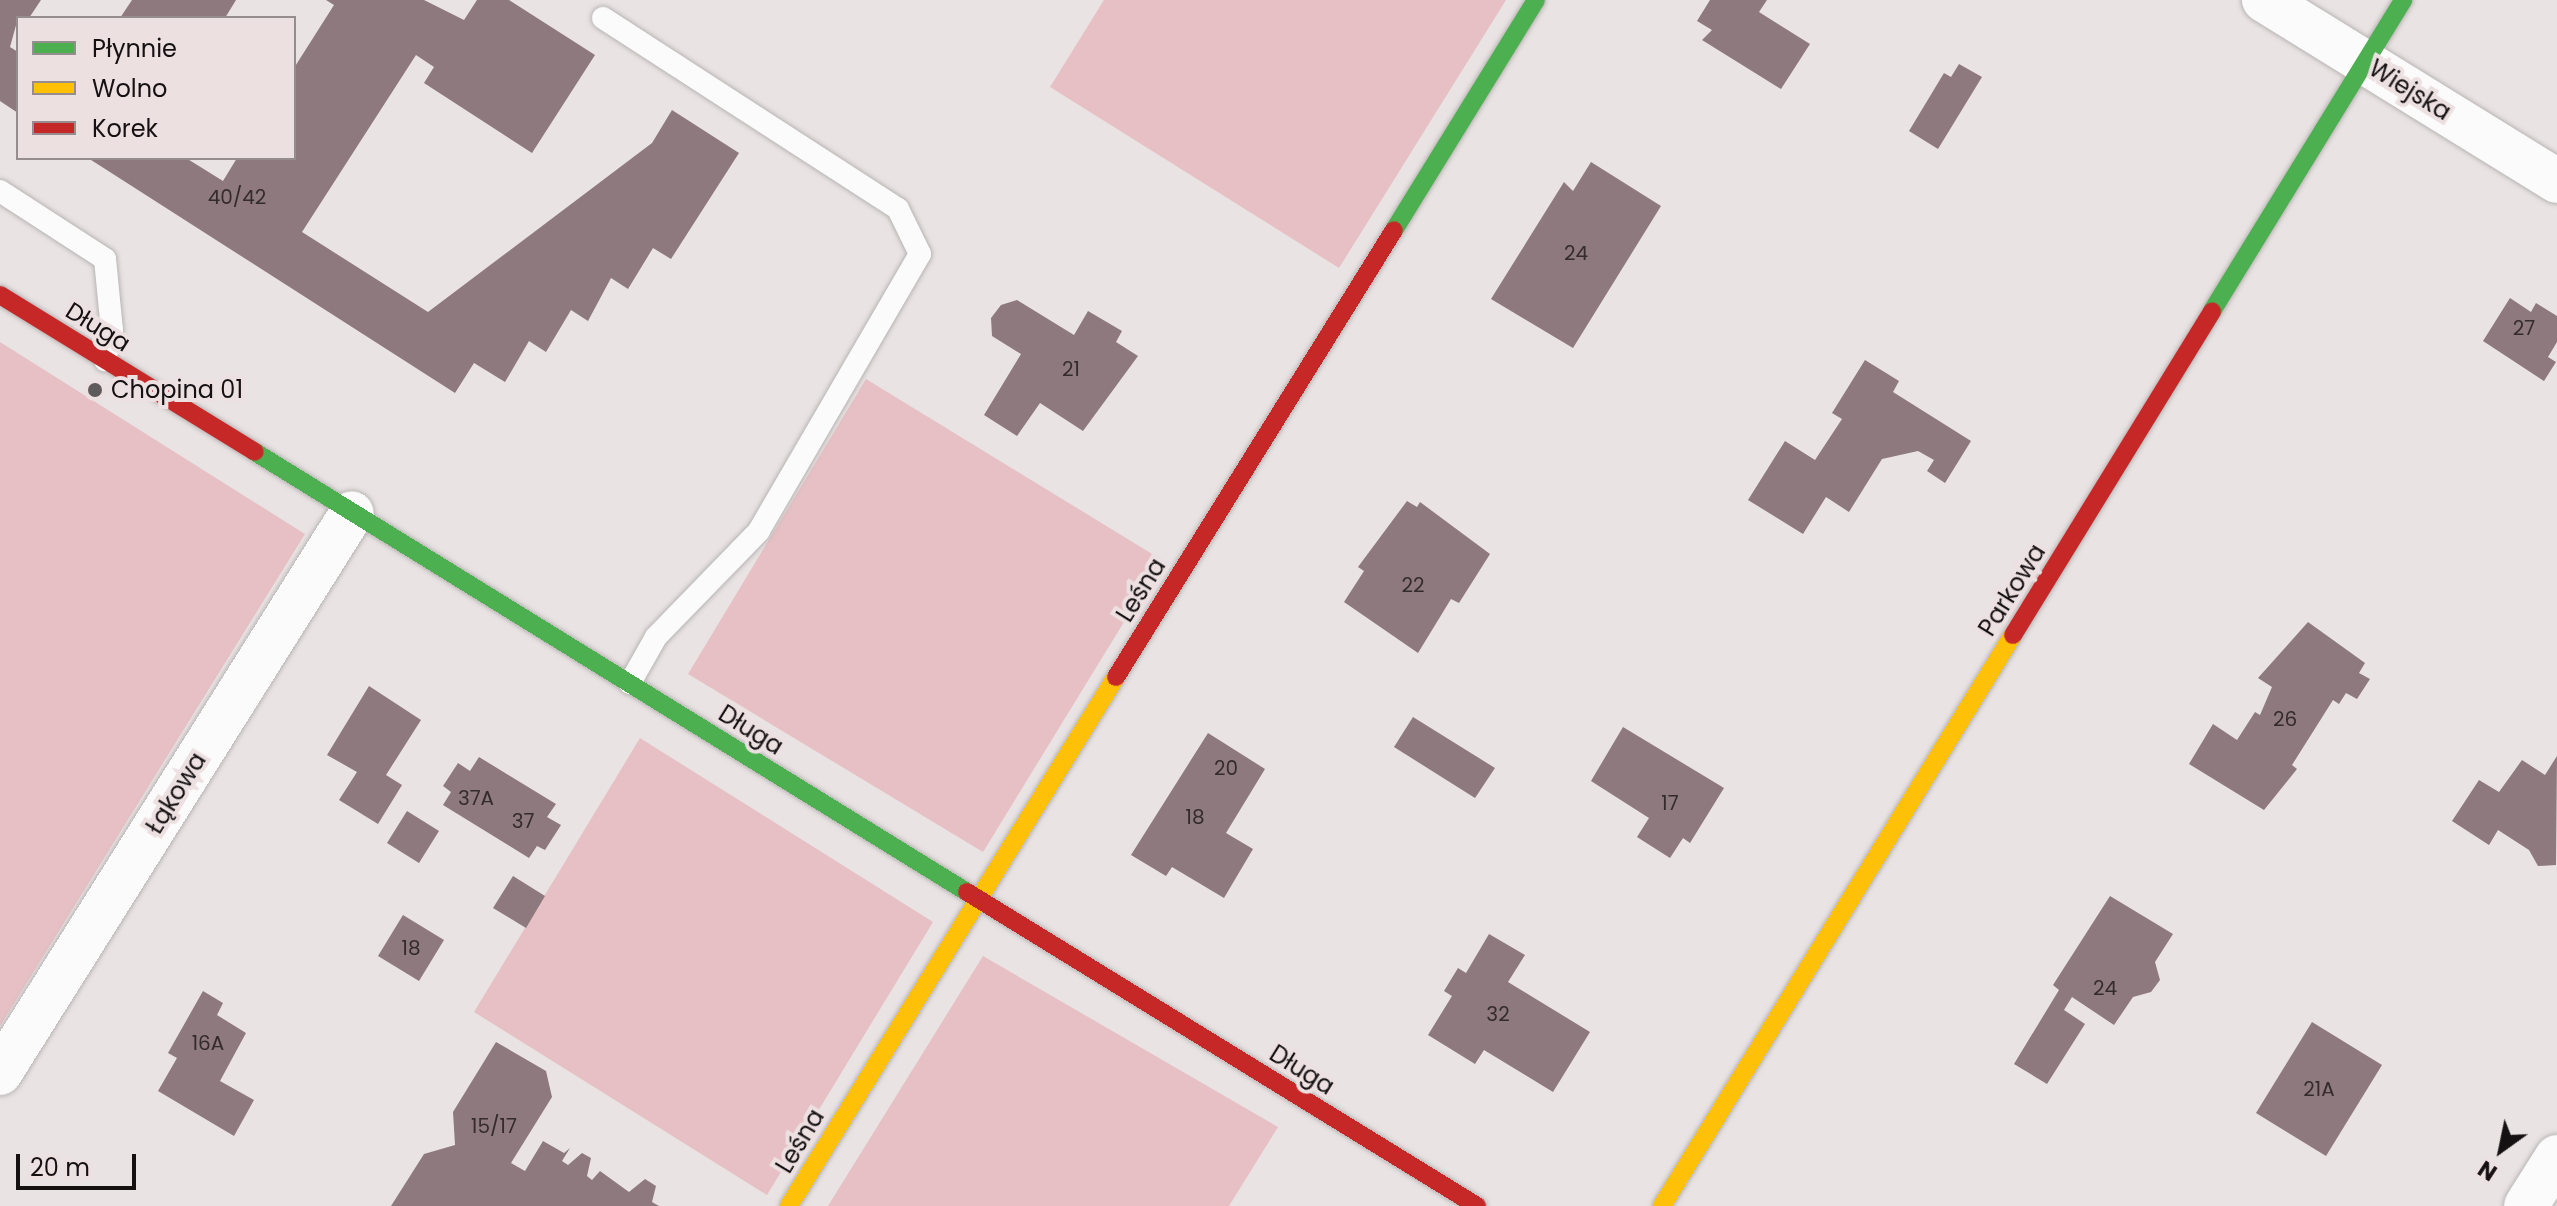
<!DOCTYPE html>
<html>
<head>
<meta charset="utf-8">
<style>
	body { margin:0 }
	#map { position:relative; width:2557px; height:1206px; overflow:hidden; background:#e9e3e3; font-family:Poppins,sans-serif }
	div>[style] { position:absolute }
	.green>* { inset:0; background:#e6c0c4 }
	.building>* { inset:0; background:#8d797e }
	.roads { filter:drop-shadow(0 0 2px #b9b4b4) drop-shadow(0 0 2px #b9b4b4) }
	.lane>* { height:22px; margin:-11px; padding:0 11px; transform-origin:11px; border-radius:11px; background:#fcfbfb }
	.street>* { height:44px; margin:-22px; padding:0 22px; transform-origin:22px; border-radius:22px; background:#fcfbfb }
	.fast>* { height:18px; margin:-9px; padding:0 9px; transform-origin:9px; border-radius:9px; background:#4caf50 }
	.slow>* { height:18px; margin:-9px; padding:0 9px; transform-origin:9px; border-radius:9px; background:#ffc107 }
	.jam>* { height:18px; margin:-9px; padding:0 9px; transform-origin:9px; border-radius:9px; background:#c62828 }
	.dots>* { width:22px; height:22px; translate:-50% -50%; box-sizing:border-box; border:4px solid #ece0e1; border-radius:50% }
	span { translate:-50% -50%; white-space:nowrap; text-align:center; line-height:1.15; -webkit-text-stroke:8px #ece0e1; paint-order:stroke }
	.number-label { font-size:20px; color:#332b2d }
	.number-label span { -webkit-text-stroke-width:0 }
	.street-label { font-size:24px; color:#151112 }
	.poi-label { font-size:24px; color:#151112 }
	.left { translate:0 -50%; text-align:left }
	.legend { position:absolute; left:16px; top:16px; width:280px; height:144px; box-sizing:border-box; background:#ece0e1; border:2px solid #968d8e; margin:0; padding:10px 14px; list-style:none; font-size:24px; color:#151112 }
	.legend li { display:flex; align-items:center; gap:16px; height:40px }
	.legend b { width:40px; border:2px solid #968d8e }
	.north { position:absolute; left:2461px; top:1110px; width:80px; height:80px; -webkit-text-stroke:6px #ece0e1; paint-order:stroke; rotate:213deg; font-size:22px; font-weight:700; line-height:32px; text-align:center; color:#151112 }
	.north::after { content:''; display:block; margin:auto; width:28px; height:36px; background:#151112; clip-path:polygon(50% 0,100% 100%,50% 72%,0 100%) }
	.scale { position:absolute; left:16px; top:1154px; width:120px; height:36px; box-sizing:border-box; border:4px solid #151112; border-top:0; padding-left:10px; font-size:24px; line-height:28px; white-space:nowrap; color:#151112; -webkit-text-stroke:6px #ece0e1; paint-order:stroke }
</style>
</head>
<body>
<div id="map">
	<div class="green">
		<i style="clip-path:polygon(1104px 0,1506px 0,1339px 268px,1050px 87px)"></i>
		<i style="clip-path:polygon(0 342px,305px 534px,0 1026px)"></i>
		<i style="clip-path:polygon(866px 379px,1162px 560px,983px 852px,688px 674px)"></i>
		<i style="clip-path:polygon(640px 738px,933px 922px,767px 1195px,474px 1012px)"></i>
		<i style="clip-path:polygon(983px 956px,1278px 1127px,1229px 1206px,828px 1206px)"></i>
	</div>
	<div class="building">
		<i style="clip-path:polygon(0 0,41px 0,29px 18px,18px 18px,10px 47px,18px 52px,18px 113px,0 101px)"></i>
		<i style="clip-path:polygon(132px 0,236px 0,225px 18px,120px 18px)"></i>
		<i style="clip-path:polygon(326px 0,424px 0,464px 20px,477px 0,509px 0,595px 55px,532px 153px,424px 83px,434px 67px,416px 55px,302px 232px,428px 312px,652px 143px,672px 110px,739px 153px,671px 259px,653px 248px,628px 289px,611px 278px,588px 321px,571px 310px,546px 352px,529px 341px,505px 382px,474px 363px,455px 393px,88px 158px,186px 158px,223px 181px,237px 158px,294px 158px,294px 68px,334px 5px)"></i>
		<i style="clip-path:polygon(1710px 0,1767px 0,1759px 12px,1810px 44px,1781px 89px,1702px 40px,1712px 30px,1697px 21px)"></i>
		<i style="clip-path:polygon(1959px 64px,1982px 77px,1938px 149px,1909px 131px,1944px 73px,1951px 77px)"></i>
		<i style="clip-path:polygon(1591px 162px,1661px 206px,1573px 348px,1491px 299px,1564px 182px,1573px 191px)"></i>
		<i style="clip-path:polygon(2510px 298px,2531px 312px,2536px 303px,2557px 316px,2557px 342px,2548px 357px,2556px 362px,2544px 381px,2483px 341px)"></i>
		<i style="clip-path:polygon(1017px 300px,1074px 335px,1088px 311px,1122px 331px,1116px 342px,1138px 356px,1083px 431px,1040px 403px,1017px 436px,984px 415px,1021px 354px,992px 336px,991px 318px,1001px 305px)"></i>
		<i style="clip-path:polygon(1865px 360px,1899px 381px,1893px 392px,1971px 441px,1945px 483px,1927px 471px,1934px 460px,1918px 451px,1882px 459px,1849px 512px,1826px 497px,1803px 534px,1748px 500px,1785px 441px,1815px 460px,1842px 419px,1832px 413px)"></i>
		<i style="clip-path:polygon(1407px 501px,1417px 507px,1420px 502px,1490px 554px,1459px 603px,1451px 599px,1418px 653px,1344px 602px,1364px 571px,1358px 567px)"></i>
		<i style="clip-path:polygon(2308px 622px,2365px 663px,2359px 673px,2370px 679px,2357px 699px,2346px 693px,2339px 704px,2333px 700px,2292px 765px,2297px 769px,2264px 810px,2189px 764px,2213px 724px,2237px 740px,2255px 712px,2260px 715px,2272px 687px,2258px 678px)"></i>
		<i style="clip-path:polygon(369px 686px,421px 720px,386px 775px,402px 785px,378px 824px,339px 800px,357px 772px,327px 755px)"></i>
		<i style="clip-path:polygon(1413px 717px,1495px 768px,1475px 798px,1394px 747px)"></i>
		<i style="clip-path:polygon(1623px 727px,1724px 788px,1690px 843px,1683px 838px,1670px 858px,1637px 837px,1649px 818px,1591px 781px)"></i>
		<i style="clip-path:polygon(1208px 733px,1265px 769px,1226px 833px,1253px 849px,1224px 898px,1172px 867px,1166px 876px,1131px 855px)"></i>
		<i style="clip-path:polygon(2557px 756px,2556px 865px,2538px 866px,2529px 850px,2498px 830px,2489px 845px,2452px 821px,2479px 780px,2499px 792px,2522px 760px,2545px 775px)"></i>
		<i style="clip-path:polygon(479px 757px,556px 804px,547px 817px,561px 825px,545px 850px,537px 846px,529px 858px,443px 805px,451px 792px,443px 786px,458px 763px,470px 771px)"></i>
		<i style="clip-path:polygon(407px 811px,439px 831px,419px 863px,387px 843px)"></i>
		<i style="clip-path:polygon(513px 876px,545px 896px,526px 928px,493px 908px)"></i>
		<i style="clip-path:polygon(2110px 896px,2173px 934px,2155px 962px,2160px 980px,2151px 992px,2133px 997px,2114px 1025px,2072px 997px,2064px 1010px,2085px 1024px,2047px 1084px,2014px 1064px,2059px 990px,2053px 985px)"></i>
		<i style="clip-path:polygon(403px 915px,444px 940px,419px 981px,378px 956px)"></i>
		<i style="clip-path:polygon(1489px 934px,1525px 955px,1508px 982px,1590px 1032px,1553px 1092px,1484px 1050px,1475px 1064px,1428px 1035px,1452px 996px,1444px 991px,1458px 968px,1466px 973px)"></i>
		<i style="clip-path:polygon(203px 991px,223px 1003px,217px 1015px,246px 1033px,220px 1081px,254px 1100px,234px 1136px,158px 1091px,177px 1058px,168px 1053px)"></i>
		<i style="clip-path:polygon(2312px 1022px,2382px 1065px,2326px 1156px,2256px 1113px)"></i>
		<i style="clip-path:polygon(496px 1042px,546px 1071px,552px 1097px,511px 1163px,525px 1171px,543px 1141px,564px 1153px,570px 1148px,562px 1161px,568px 1165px,582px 1153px,591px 1158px,587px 1176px,592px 1180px,600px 1171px,629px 1192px,645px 1179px,656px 1186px,652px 1202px,659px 1206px,391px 1206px,424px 1154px,455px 1145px,453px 1112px)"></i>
	</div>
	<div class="roads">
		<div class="lane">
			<i style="left:603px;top:18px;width:351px;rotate:32.9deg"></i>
			<i style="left:898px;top:209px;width:50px;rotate:63.9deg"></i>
			<i style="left:920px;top:254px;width:320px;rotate:120.2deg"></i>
			<i style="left:759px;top:531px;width:148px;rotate:134.2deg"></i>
			<i style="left:656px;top:637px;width:53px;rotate:119.5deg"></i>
			<i style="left:0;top:191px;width:125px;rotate:32.9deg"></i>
			<i style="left:105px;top:259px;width:71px;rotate:84.4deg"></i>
			<i style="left:112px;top:330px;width:31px;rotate:103deg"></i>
		</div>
		<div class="street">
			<i style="left:2264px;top:0;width:344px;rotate:31.7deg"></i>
			<i style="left:0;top:1073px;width:661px;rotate:-57.85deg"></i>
			<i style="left:2526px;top:1206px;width:58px;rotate:-57.7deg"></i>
		</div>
		<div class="fast">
			<i style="left:1394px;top:230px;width:270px;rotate:-58.3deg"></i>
			<i style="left:2212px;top:311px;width:365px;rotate:-58.4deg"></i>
			<i style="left:255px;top:452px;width:837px;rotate:31.72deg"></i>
		</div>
		<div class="slow">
			<i style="left:789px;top:1206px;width:622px;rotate:-58.28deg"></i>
			<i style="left:1662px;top:1206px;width:670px;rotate:-58.42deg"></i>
		</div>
		<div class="jam">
			<i style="left:0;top:295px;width:299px;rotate:31.6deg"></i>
			<i style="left:2013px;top:635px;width:380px;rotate:-58.4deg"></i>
			<i style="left:1116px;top:677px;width:526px;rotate:-58.12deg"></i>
			<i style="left:967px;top:892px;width:599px;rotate:31.62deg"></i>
		</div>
	</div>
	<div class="dots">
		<i style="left:95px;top:390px;background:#5f5a5b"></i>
	</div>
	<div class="number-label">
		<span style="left:237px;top:197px">40/42</span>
		<span style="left:1576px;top:253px">24</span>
		<span style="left:2524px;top:328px">27</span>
		<span style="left:1071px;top:369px">21</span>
		<span style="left:1413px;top:585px">22</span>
		<span style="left:2285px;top:719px">26</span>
		<span style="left:1226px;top:768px">20</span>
		<span style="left:476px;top:798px">37A</span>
		<span style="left:1670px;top:803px">17</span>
		<span style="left:1195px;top:817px">18</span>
		<span style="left:523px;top:821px">37</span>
		<span style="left:411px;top:948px">18</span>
		<span style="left:2105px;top:988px">24</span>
		<span style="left:1498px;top:1014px">32</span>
		<span style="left:208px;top:1043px">16A</span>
		<span style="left:2319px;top:1089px">21A</span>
		<span style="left:494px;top:1126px">15/17</span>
	</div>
	<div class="street-label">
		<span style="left:2410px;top:90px;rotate:32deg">Wiejska</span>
		<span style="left:98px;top:327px;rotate:32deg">Długa</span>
		<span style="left:1141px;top:590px;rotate:-58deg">Leśna</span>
		<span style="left:2012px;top:590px;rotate:-58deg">Parkowa</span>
		<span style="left:751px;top:730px;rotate:32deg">Długa</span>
		<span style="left:176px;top:793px;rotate:-58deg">Łąkowa</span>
		<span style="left:1302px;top:1070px;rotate:32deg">Długa</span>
		<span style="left:800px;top:1141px;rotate:-59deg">Leśna</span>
	</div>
	<div class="poi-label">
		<span class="left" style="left:111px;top:390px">Chopina 01</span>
	</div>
	<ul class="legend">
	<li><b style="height:10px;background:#4caf50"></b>Płynnie</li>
	<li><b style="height:10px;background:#ffc107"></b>Wolno</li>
	<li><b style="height:10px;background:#c62828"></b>Korek</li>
	</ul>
	<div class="north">N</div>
	<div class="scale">20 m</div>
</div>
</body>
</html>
